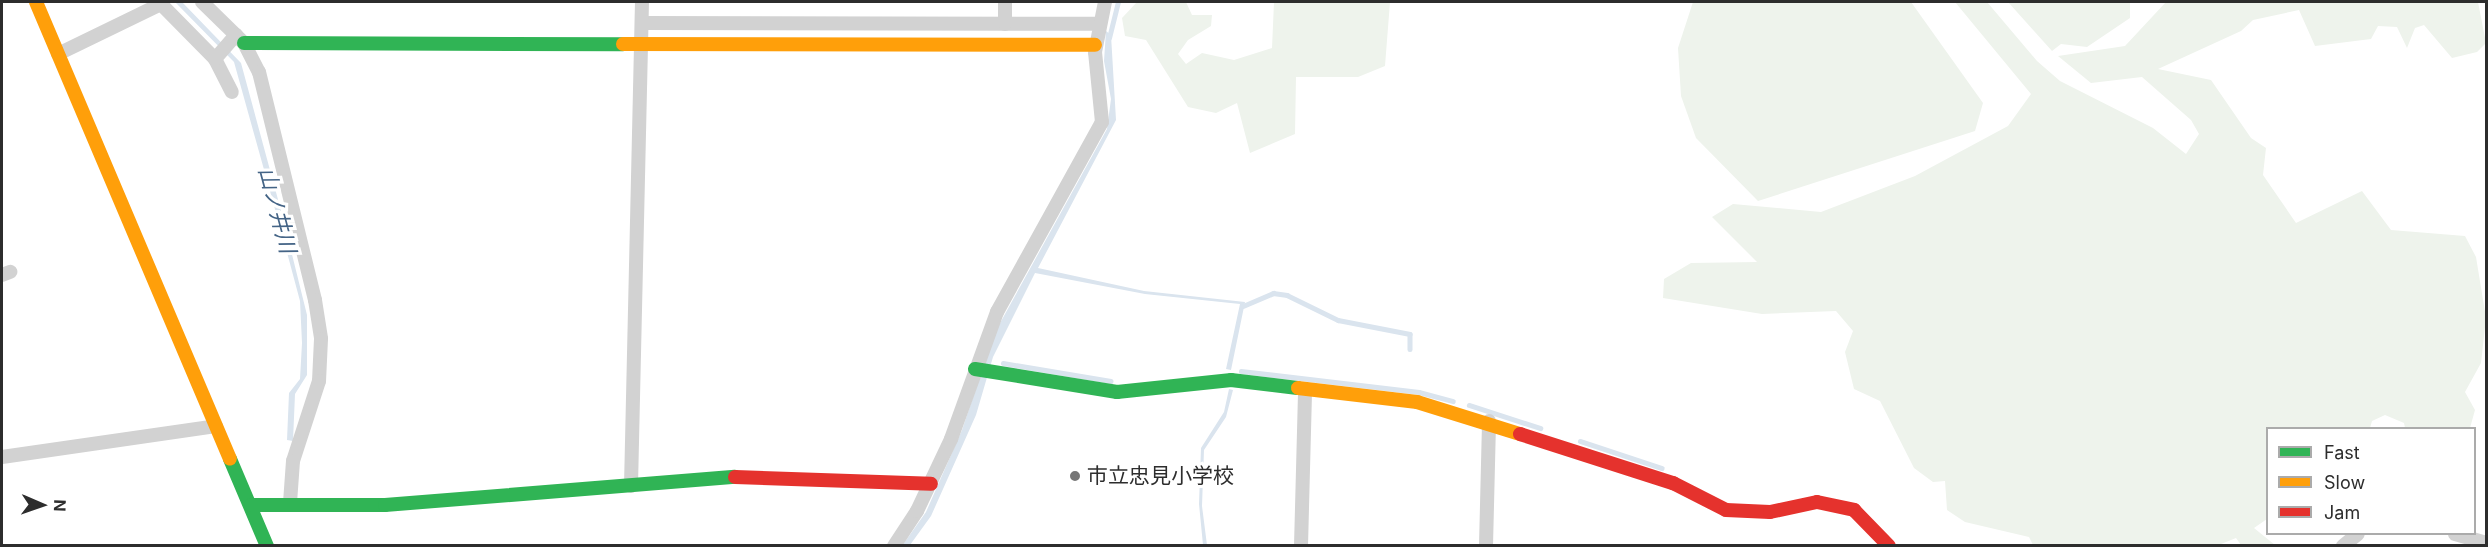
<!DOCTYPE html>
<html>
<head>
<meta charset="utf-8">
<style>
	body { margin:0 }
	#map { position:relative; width:2488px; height:547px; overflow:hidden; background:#fff; font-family:Inter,"Noto Sans JP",sans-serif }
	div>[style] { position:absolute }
	.green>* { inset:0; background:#eef3ec }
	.water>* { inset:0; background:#dae4ee }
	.stream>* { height:4.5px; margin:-2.25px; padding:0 2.25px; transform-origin:2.25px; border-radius:2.25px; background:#dae4ee }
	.street>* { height:14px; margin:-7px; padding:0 7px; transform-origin:7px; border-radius:7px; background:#d2d2d2 }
	.fast>* { height:14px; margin:-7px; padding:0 7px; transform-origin:7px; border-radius:7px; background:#30b455 }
	.slow>* { height:14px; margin:-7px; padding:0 7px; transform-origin:7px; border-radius:7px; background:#ff9f0a }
	.jam>* { height:14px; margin:-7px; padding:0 7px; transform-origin:7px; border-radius:7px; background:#e5322d }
	.dots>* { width:16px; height:16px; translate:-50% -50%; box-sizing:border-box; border:3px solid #fff; border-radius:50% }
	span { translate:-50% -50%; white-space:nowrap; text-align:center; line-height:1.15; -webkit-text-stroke:6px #fff; paint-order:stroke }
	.poi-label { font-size:21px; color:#2d2d2d }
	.left { translate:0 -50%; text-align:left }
	.water-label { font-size:22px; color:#446486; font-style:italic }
	.frame { position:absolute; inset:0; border:3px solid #2d2d2d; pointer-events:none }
	.legend { position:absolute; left:2266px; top:427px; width:210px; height:108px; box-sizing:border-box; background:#fff; border:2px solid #ababab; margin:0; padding:8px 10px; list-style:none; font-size:18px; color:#2d2d2d }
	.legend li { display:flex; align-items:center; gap:12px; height:30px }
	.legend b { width:30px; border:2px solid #ababab }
	.north { position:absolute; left:12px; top:475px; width:60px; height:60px; -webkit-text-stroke:4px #fff; paint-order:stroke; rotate:92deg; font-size:16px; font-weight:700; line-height:24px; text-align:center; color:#2d2d2d }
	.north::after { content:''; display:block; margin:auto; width:21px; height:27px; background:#2d2d2d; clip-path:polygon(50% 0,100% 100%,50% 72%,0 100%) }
</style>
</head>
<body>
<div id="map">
	<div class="green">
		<i style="clip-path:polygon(1137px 2px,1186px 2px,1192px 15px,1212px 15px,1211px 26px,1188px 40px,1178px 54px,1186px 64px,1202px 53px,1234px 60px,1272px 48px,1274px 2px,1390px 2px,1385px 66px,1358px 77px,1296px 77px,1295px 134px,1250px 153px,1237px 103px,1216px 113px,1188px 107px,1146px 40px,1125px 36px,1122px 18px)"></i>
		<i style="clip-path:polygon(1693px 2px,1911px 2px,1983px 103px,1975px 131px,1758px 201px,1696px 138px,1681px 96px,1678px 48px)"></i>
		<i style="clip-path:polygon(1955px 2px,1987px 2px,2037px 61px,2060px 81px,2153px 128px,2186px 154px,2199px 134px,2191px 120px,2142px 77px,2091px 83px,2058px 56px,2125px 46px,2166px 2px,2478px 2px,2486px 43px,2477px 52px,2452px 58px,2424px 25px,2415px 28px,2407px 48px,2397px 27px,2378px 26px,2371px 39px,2315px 46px,2299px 10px,2253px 20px,2241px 31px,2158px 69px,2211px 80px,2251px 138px,2266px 148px,2263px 175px,2296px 223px,2362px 191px,2391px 230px,2465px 236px,2476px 257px,2486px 318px,2481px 363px,2465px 392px,2475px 410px,2470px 428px,2405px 428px,2404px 423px,2385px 415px,2372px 421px,2370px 428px,2268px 428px,2267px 519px,2254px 528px,2275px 545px,2241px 545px,2236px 538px,2216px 546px,2033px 545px,2029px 537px,1965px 522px,1947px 510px,1945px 481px,1933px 482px,1914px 468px,1880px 401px,1854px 389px,1845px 352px,1853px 331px,1836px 311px,1762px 314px,1663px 298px,1664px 279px,1691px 263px,1757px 262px,1712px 217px,1733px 204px,1821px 212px,1915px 176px,2008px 126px,2031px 94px)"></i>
		<i style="clip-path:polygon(2008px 2px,2130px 2px,2130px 18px,2087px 47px,2061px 44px,2052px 51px)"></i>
	</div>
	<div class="water">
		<i style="clip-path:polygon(175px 2px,182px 2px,241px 63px,283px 218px,307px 315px,307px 375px,295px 394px,293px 441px,287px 440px,289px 393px,300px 379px,302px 343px,300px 301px,285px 245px,234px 62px)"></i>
		<i style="clip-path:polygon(1106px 31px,1111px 35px,1116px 120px,1038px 268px,1144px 291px,1245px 302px,1231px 370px,1226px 369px,1240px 304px,1145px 294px,1035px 273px,993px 357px,976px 415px,931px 516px,910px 545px,902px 546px,926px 512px,962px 430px,994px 334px,1107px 129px,1111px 99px,1104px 61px)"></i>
		<i style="clip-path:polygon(1229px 389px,1233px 390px,1226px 417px,1204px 450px,1202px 506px,1207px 545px,1203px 545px,1199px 504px,1201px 448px,1224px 412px)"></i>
	</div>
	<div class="stream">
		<i style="left:1109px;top:38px;width:37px;rotate:-76deg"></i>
		<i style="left:1243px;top:306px;width:33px;rotate:-23deg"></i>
		<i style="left:1273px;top:293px;width:14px;rotate:8deg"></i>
		<i style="left:1287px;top:295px;width:57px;rotate:26.1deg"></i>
		<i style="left:1338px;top:320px;width:73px;rotate:11deg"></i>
		<i style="left:1410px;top:334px;width:15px;rotate:90deg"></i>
		<i style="left:1003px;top:363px;width:109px;rotate:9.5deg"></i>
		<i style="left:1241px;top:371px;width:179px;rotate:6.7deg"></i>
		<i style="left:1419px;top:392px;width:35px;rotate:15deg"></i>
		<i style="left:1469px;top:405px;width:75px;rotate:17.9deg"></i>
		<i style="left:1580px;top:441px;width:86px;rotate:18.2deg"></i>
	</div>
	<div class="street">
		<i style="left:202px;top:2px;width:59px;rotate:44.3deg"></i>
		<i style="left:244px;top:43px;width:33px;rotate:63deg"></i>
		<i style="left:259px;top:72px;width:235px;rotate:76.2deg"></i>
		<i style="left:315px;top:300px;width:39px;rotate:81deg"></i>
		<i style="left:321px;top:339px;width:42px;rotate:92.7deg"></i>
		<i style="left:319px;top:381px;width:84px;rotate:108deg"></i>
		<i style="left:293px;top:461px;width:42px;rotate:94.1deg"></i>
		<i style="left:642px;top:23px;width:455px;rotate:0.1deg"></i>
		<i style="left:1005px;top:24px;width:22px;rotate:-90deg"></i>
		<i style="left:58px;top:54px;width:114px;rotate:-25.9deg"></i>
		<i style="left:161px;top:4px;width:77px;rotate:45.5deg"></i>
		<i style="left:215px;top:59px;width:37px;rotate:63deg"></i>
		<i style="left:215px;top:59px;width:32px;rotate:-49deg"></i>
		<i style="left:2px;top:275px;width:9px;rotate:-21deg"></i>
		<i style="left:2px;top:457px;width:216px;rotate:-8.2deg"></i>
		<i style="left:631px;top:486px;width:484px;rotate:-88.7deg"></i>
		<i style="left:2455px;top:534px;width:32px;rotate:16deg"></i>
		<i style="left:894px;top:546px;width:42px;rotate:-56.7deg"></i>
		<i style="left:917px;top:511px;width:80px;rotate:-64.7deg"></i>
		<i style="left:951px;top:439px;width:135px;rotate:-70.1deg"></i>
		<i style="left:997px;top:312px;width:217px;rotate:-61.1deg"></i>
		<i style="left:1102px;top:122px;width:70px;rotate:-95.7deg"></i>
		<i style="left:1095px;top:52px;width:51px;rotate:-78.7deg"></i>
		<i style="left:1301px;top:546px;width:157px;rotate:-88.5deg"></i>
		<i style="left:1486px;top:546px;width:125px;rotate:-88.6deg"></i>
		<i style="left:2343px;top:546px;width:19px;rotate:-39deg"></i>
	</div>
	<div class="fast">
		<i style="left:244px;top:43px;width:379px;rotate:0.2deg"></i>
		<i style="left:975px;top:369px;width:144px;rotate:9.2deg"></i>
		<i style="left:1117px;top:392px;width:115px;rotate:-6deg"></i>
		<i style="left:1231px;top:380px;width:67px;rotate:6.8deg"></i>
		<i style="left:230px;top:459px;width:95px;rotate:67deg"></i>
		<i style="left:251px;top:505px;width:134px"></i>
		<i style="left:385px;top:505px;width:351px;rotate:-4.6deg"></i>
	</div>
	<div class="slow">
		<i style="left:36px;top:2px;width:496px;rotate:67deg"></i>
		<i style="left:623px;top:44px;width:472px;rotate:0.1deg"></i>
		<i style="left:1298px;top:388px;width:120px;rotate:6.7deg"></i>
		<i style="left:1417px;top:402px;width:108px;rotate:17.3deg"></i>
	</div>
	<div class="jam">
		<i style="left:1520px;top:434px;width:161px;rotate:17.8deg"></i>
		<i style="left:1673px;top:483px;width:59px;rotate:27deg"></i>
		<i style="left:1726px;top:510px;width:44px;rotate:2.6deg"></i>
		<i style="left:1770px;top:512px;width:48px;rotate:-12deg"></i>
		<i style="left:1817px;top:502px;width:38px;rotate:12deg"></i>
		<i style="left:1854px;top:510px;width:50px;rotate:45.8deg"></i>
		<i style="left:735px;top:477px;width:196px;rotate:2deg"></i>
	</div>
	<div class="dots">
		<i style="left:1075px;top:476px;background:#767676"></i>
	</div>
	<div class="poi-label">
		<span class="left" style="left:1087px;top:476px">市立忠見小学校</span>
	</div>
	<div class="water-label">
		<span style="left:277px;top:210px;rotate:75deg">山ノ井川</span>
	</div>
	<div class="frame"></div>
	<ul class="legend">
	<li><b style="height:8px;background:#30b455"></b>Fast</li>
	<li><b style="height:8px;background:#ff9f0a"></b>Slow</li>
	<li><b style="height:8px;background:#e5322d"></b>Jam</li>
	</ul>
	<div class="north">N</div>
</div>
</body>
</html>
